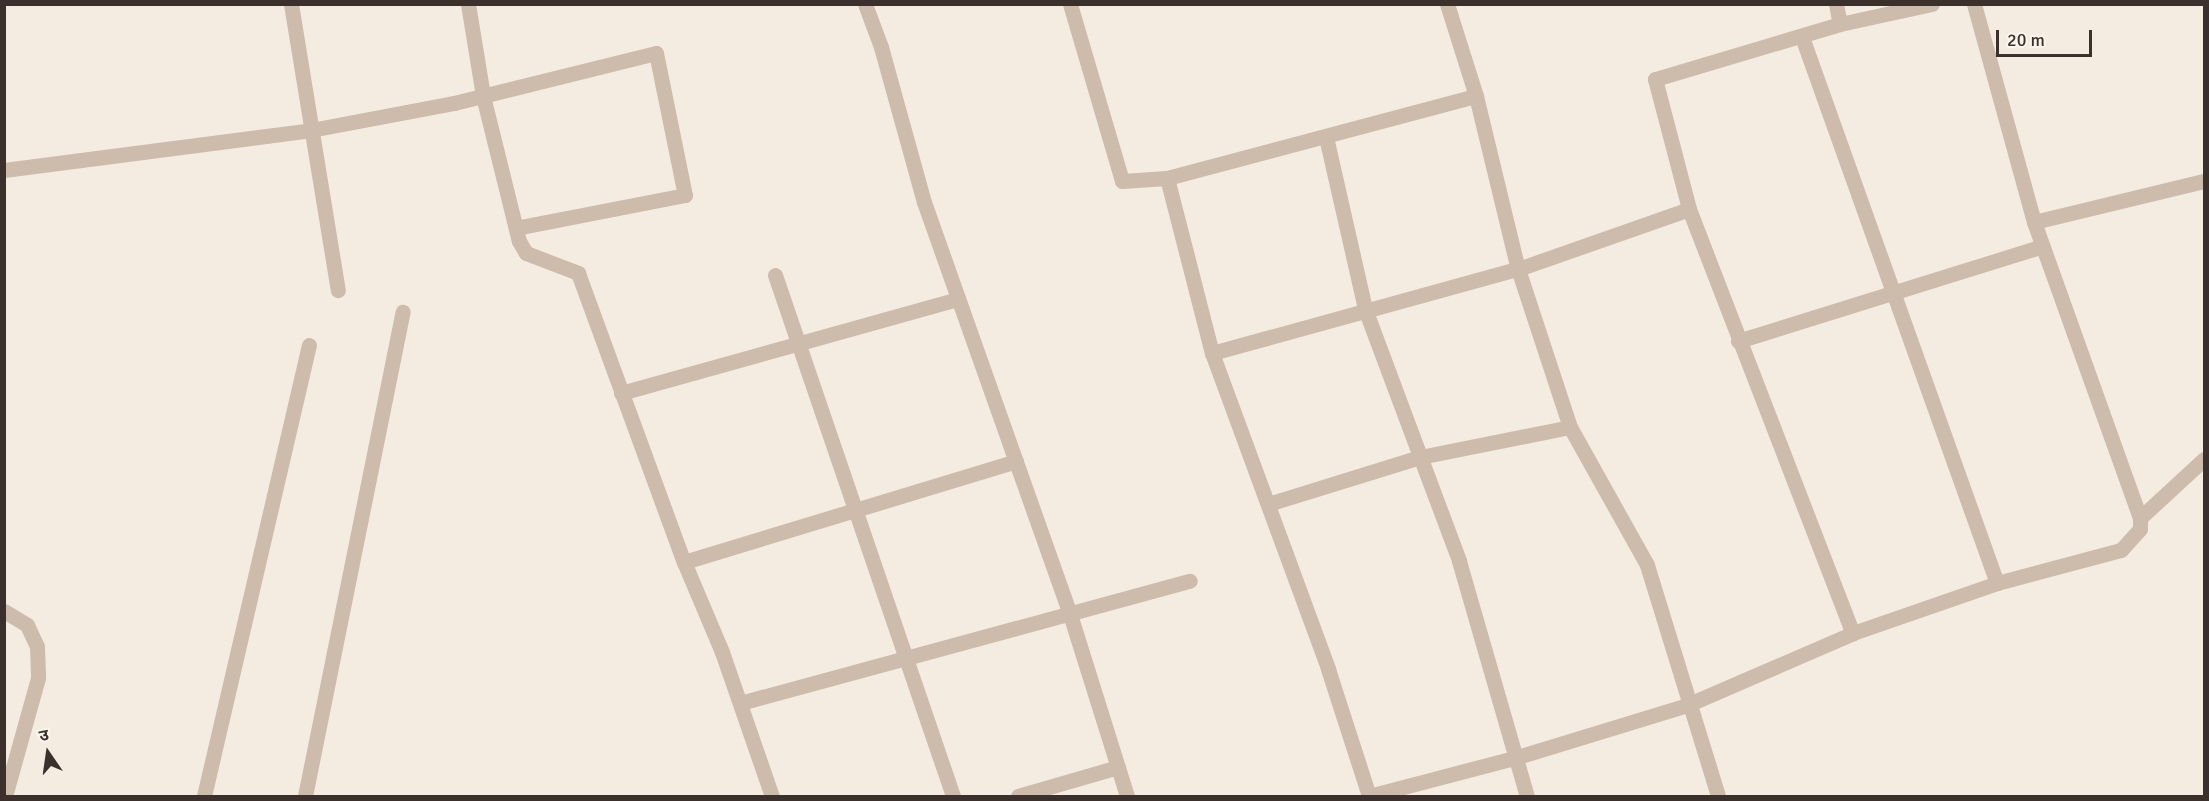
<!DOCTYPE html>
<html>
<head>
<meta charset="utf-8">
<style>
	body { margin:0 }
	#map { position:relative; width:2209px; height:801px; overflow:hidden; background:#f4ebe1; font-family:Signika,"Noto Sans Devanagari",sans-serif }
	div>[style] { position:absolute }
	.lane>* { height:15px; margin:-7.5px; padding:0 7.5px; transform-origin:7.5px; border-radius:7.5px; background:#cdbbac }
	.street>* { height:15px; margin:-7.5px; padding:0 7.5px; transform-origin:7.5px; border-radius:7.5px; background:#cdbbac }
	span { translate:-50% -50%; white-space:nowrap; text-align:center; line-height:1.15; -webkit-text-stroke:4.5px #fbf5ee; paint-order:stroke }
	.frame { position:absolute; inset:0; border:6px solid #3b302b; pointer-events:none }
	.north { position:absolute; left:18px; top:723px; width:60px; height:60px; -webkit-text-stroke:4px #fbf5ee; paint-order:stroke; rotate:347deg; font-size:16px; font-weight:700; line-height:24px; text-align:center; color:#3b302b }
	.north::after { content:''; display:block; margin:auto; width:21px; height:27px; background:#3b302b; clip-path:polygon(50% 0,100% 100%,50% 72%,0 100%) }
	.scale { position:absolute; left:1996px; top:30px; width:96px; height:27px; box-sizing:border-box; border:3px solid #3b302b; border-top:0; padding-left:8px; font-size:18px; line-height:21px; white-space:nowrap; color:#3b302b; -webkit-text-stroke:4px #fbf5ee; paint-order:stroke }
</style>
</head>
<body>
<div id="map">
	<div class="lane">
		<i style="left:4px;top:611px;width:27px;rotate:31deg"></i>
		<i style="left:27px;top:625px;width:23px;rotate:65deg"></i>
		<i style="left:37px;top:646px;width:32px;rotate:88deg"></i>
		<i style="left:38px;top:678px;width:123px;rotate:105.6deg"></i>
		<i style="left:204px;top:796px;width:463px;rotate:-76.9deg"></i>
		<i style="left:305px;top:796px;width:494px;rotate:-78.6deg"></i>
	</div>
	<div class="street">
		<i style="left:291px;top:4px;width:290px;rotate:80.7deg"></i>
		<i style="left:468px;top:4px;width:93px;rotate:80.7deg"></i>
		<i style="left:483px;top:96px;width:149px;rotate:76.1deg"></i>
		<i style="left:519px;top:241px;width:14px;rotate:60deg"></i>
		<i style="left:526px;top:253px;width:56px;rotate:21deg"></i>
		<i style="left:578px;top:273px;width:308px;rotate:69.9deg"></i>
		<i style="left:684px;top:562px;width:98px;rotate:67.1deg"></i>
		<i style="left:722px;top:652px;width:152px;rotate:70.9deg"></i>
		<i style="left:865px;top:4px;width:46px;rotate:69.6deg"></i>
		<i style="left:881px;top:47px;width:161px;rotate:74.5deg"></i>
		<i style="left:924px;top:202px;width:434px;rotate:70.5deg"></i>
		<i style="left:1069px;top:611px;width:194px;rotate:72.6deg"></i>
		<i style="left:1070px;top:4px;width:184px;rotate:73.6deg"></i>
		<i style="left:1122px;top:181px;width:45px;rotate:-3.8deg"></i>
		<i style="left:1167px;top:178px;width:181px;rotate:75.6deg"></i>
		<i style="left:1212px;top:353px;width:337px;rotate:69.8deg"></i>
		<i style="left:1328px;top:669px;width:133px;rotate:72.1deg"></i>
		<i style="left:1447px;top:4px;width:96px;rotate:72.5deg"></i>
		<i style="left:1476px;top:96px;width:178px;rotate:76.4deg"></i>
		<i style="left:1518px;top:269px;width:166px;rotate:71.8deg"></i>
		<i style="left:1570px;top:427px;width:158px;rotate:60.8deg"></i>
		<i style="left:1647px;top:565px;width:242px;rotate:72.9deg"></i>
		<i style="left:1836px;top:4px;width:20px;rotate:79deg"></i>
		<i style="left:1840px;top:24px;width:193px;rotate:163.4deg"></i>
		<i style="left:1655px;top:79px;width:134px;rotate:75.3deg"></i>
		<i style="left:1689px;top:209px;width:455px;rotate:68.9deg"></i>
		<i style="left:1853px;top:633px;width:152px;rotate:-19.1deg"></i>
		<i style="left:1997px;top:583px;width:128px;rotate:-14.9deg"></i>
		<i style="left:2121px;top:550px;width:28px;rotate:-48deg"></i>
		<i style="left:2140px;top:529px;width:11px;rotate:-90deg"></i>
		<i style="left:2140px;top:518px;width:314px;rotate:-109.7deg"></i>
		<i style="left:2034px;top:222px;width:226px;rotate:-105.4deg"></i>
		<i style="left:1840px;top:24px;width:94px;rotate:-12.3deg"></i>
		<i style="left:1802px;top:37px;width:580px;rotate:70.35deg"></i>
		<i style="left:1326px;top:137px;width:176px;rotate:77.2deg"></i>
		<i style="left:1365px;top:309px;width:269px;rotate:69.5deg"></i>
		<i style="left:1459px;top:561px;width:245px;rotate:73.9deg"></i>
		<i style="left:4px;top:170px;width:310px;rotate:-7.4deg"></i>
		<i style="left:311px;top:130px;width:146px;rotate:-10.7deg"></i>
		<i style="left:454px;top:103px;width:208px;rotate:-13.9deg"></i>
		<i style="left:656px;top:53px;width:145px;rotate:78.5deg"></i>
		<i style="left:685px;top:195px;width:172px;rotate:169deg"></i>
		<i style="left:1167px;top:178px;width:320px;rotate:-14.9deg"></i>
		<i style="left:2034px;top:222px;width:175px;rotate:-13.6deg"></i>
		<i style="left:775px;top:275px;width:551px;rotate:71.14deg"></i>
		<i style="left:1738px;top:341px;width:319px;rotate:-17.3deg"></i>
		<i style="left:1212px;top:353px;width:317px;rotate:-15.4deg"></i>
		<i style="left:1518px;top:269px;width:181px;rotate:-19.3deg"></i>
		<i style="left:621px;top:393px;width:350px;rotate:-15.6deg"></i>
		<i style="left:1268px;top:504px;width:159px;rotate:-17.2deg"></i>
		<i style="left:1420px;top:457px;width:153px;rotate:-11.3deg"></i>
		<i style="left:2140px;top:518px;width:87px;rotate:-42.7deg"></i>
		<i style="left:684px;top:562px;width:347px;rotate:-16.9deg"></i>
		<i style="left:740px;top:703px;width:466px;rotate:-15.2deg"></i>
		<i style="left:1018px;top:796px;width:104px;rotate:-16.2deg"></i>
		<i style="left:1369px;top:796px;width:150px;rotate:-14.7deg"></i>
		<i style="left:1514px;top:758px;width:181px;rotate:-17deg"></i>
		<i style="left:1687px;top:705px;width:181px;rotate:-23.4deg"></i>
	</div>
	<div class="frame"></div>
	<div class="north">उ</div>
	<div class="scale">20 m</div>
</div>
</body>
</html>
